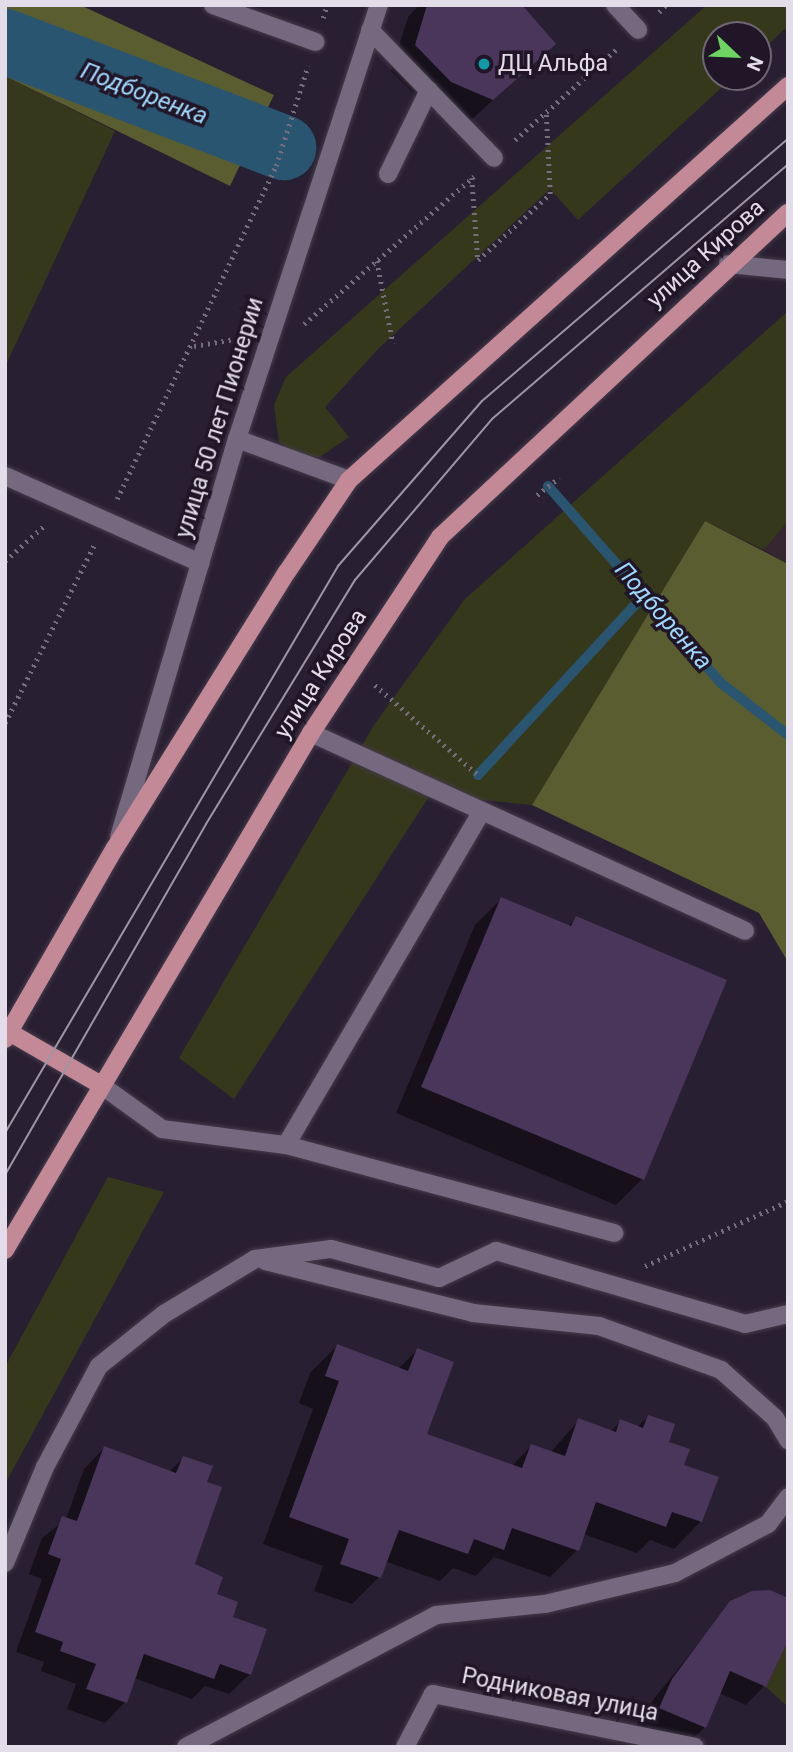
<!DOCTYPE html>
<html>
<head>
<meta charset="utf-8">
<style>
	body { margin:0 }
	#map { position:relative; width:793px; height:1752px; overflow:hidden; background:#291f32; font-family:Roboto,sans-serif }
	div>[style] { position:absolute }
	.industrial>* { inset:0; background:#362630 }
	.green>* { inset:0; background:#36381c }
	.forest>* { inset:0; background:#5a5d2f }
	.shadow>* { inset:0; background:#0007 }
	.stream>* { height:10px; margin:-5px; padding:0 5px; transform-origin:5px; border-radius:5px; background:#295571 }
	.river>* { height:65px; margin:-32.5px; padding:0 32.5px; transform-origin:32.5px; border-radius:32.5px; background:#295571 }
	.building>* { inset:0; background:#4b365b }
	.path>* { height:4.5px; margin-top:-2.25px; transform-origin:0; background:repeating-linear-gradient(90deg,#766d7d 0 2px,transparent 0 7px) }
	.roads { filter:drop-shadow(0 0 2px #443b4b) drop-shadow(0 0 2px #443b4b) }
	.service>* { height:18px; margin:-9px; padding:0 9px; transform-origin:9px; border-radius:9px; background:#75697f }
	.minor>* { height:18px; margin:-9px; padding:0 9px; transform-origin:9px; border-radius:9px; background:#75697f }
	.primary>* { height:18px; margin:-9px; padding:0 9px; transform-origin:9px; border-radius:9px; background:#c48997 }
	.tram>* { height:2px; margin:-1px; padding:0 1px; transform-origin:1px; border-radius:1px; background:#9d96a4 }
	.dots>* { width:19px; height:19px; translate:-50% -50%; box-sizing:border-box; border:4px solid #201627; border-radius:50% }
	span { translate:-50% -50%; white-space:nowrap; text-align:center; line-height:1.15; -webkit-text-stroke:7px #201627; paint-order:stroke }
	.poi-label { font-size:23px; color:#e3dde9 }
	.left { translate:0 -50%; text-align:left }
	.street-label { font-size:23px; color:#e3dde9 }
	.water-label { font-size:24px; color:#a0d8fe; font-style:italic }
	.frame { position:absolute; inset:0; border:7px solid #e3dde9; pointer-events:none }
	.north { position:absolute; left:702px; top:21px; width:70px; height:70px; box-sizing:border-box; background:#201627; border:2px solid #6e6675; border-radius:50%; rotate:113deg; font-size:19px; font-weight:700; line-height:28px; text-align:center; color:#e3dde9 }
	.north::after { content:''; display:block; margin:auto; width:24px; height:32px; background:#6dd361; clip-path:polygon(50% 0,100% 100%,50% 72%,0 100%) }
</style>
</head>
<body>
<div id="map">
	<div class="industrial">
		<i style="clip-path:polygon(788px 521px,788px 564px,764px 550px)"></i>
	</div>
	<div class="green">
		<i style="clip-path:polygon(707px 5px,788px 5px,788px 26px,758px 54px,758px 35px,716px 35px,716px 77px,733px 77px,578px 220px,550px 189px,379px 348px,325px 407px,349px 437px,320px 457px,302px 457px,279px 442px,274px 405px,286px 377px)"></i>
		<i style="clip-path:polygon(5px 76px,115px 131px,5px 367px)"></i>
		<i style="clip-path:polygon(788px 311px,788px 521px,764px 550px,705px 521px,532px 805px,430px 795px,234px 1099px,179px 1058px,374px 725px,465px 599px)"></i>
		<i style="clip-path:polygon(108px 1177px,164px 1192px,5px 1484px,5px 1367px)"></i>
		<i style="clip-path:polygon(788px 1641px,788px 1707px,766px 1687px)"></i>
	</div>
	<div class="forest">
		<i style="clip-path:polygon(5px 5px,80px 5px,274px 95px,230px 186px,5px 76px)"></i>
		<i style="clip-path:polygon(705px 521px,788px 564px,788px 962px,759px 913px,532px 805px)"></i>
	</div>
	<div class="shadow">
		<i style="clip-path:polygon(419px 5px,519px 5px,554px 44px,467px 124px,427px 107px,391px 71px,408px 17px)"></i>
		<i style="clip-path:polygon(501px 899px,568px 927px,576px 918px,642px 1179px,616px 1205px,396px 1113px,475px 925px)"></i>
		<i style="clip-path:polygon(337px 1346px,398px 1369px,417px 1350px,425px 1435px,512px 1466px,531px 1446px,550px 1453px,579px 1420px,611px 1431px,621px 1421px,637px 1427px,648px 1417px,682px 1466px,701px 1521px,674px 1549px,650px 1540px,637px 1553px,583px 1534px,577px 1550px,550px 1577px,494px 1557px,476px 1576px,453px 1568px,440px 1581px,387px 1562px,379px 1577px,352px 1604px,314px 1591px,323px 1566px,263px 1544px,313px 1409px,299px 1403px,310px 1373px)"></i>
		<i style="clip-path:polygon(104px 1448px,169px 1472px,183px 1458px,205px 1483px,192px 1565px,230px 1618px,250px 1674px,229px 1694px,205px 1686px,192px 1699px,134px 1678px,125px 1702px,105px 1723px,67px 1709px,76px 1684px,41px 1671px,44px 1662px,16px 1652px,42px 1579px,29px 1574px,42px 1538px,66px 1519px,84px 1469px)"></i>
		<i style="clip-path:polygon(731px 1603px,764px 1686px,746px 1705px,719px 1693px,705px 1727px,686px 1746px,642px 1727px,653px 1700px)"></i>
	</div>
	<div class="stream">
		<i style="left:548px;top:486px;width:262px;rotate:48.7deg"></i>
		<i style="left:721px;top:683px;width:85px;rotate:37.8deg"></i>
		<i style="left:478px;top:775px;width:243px;rotate:-47.3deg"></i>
	</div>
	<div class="river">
		<i style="left:5px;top:41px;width:298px;rotate:20.9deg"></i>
	</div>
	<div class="building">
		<i style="clip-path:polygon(427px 5px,522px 5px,556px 44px,493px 100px,451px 82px,415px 45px)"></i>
		<i style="clip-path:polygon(501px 897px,571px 926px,576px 916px,727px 980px,644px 1180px,421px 1087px)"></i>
		<i style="clip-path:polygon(337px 1344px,408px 1371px,417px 1348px,454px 1362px,427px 1434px,522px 1468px,531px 1444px,565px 1456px,578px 1418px,616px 1432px,620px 1419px,643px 1428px,648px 1415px,675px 1424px,669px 1442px,690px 1449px,684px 1465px,719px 1477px,702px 1522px,672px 1512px,666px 1527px,596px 1502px,579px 1551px,512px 1528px,504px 1550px,474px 1539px,468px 1554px,399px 1530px,381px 1578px,340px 1564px,349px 1539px,289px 1517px,339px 1381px,325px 1376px)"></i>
		<i style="clip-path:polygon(104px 1446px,176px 1473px,183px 1456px,213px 1466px,207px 1482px,222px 1487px,195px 1564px,223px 1577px,217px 1594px,238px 1602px,233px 1617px,267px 1629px,251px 1675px,220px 1664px,214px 1679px,144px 1654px,127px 1703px,86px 1689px,96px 1664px,60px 1651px,63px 1642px,35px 1632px,61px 1559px,48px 1554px,62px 1516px,77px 1521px)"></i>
		<i style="clip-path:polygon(770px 1590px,788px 1598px,788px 1641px,766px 1687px,730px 1671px,706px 1728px,659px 1708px,672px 1679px,730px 1601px,752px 1591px)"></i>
	</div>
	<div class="path">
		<i style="left:659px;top:12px;width:10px;rotate:-45deg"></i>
		<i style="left:323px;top:18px;width:14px;rotate:-73deg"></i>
		<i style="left:515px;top:140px;width:138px;rotate:-41.8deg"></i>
		<i style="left:472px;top:178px;width:82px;rotate:85.8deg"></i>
		<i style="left:478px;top:260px;width:98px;rotate:-42.5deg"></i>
		<i style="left:550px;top:194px;width:81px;rotate:-92.8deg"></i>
		<i style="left:377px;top:261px;width:84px;rotate:79deg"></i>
		<i style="left:304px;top:324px;width:225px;rotate:-41deg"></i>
		<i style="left:194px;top:346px;width:48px;rotate:-9.7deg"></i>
		<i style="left:537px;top:495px;width:28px;rotate:-38deg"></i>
		<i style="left:117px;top:499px;width:369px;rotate:-64.5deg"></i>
		<i style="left:276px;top:166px;width:105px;rotate:-72.3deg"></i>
		<i style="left:5px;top:561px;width:55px;rotate:-42.1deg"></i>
		<i style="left:375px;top:685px;width:137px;rotate:41.1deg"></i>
		<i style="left:5px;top:723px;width:199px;rotate:-63.4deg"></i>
		<i style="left:645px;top:1266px;width:157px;rotate:-24.4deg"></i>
	</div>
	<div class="roads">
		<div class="service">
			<i style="left:213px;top:5px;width:109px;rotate:19.8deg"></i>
			<i style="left:615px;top:5px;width:34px;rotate:47deg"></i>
			<i style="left:370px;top:30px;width:178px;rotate:45.9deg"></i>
			<i style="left:388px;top:174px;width:93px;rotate:-64deg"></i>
			<i style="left:728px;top:264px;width:60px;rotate:5.7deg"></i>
			<i style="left:5px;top:476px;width:214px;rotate:24deg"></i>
			<i style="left:311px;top:733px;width:477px;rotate:24.5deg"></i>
			<i style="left:101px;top:1085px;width:75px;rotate:35.8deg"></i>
			<i style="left:162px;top:1129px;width:125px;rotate:7.4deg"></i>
			<i style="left:286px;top:1145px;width:340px;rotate:15deg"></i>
			<i style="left:286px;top:1145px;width:387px;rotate:-59.6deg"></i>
			<i style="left:265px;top:1261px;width:214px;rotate:14deg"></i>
			<i style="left:473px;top:1313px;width:127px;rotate:5.9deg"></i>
			<i style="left:599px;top:1326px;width:130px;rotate:19.8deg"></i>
			<i style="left:721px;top:1370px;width:72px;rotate:41.6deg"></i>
			<i style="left:775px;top:1418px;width:26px;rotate:59deg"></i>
			<i style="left:5px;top:1563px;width:104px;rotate:-67.4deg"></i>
			<i style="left:45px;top:1467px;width:115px;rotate:-61.9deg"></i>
			<i style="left:99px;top:1366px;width:83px;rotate:-38.7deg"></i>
			<i style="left:164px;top:1314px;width:106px;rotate:-31.1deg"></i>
			<i style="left:255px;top:1259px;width:77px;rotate:-7.5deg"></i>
			<i style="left:331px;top:1249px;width:112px;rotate:15deg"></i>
			<i style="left:439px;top:1278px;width:63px;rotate:-25.3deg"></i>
			<i style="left:496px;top:1251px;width:259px;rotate:16.3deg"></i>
			<i style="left:745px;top:1324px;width:44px;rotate:-13.1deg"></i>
			<i style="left:186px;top:1747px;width:283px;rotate:-27.8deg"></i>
			<i style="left:436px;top:1615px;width:110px;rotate:-5.8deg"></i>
			<i style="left:545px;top:1604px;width:134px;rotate:-13.4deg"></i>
			<i style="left:675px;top:1573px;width:105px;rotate:-27.8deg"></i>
			<i style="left:768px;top:1524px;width:34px;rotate:-53deg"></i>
		</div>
		<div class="minor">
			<i style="left:237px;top:439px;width:119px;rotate:20.1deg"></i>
			<i style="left:119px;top:837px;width:415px;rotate:-73.5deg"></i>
			<i style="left:237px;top:439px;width:457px;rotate:-71.9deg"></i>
			<i style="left:405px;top:1747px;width:60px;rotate:-62.2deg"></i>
			<i style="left:433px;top:1694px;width:267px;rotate:11.4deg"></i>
		</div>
		<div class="primary">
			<i style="left:9px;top:1032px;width:106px;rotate:29.9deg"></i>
			<i style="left:5px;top:1039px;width:220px;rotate:-60.1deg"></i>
			<i style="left:115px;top:848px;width:325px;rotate:-58.1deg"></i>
			<i style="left:287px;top:572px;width:111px;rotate:-56deg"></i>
			<i style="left:349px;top:480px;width:590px;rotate:-41.91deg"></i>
			<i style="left:5px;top:1250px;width:601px;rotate:-59.38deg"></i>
			<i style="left:311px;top:733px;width:235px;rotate:-56.6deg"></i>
			<i style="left:440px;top:537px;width:475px;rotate:-43deg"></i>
		</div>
	</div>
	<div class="tram">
		<i style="left:5px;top:1133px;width:658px;rotate:-59.57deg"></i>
		<i style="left:338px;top:566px;width:219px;rotate:-48.9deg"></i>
		<i style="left:482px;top:401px;width:403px;rotate:-40.6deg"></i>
		<i style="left:5px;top:1175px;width:404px;rotate:-60.2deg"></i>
		<i style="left:206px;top:824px;width:286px;rotate:-58.6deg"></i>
		<i style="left:355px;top:580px;width:211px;rotate:-49.6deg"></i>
		<i style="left:492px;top:419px;width:391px;rotate:-40.7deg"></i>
	</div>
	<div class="dots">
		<i style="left:484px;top:64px;background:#0f9aa8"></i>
	</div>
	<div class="poi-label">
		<span class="left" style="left:498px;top:64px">ДЦ Альфа</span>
	</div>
	<div class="street-label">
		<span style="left:706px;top:254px;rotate:-42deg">улица Кирова</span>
		<span style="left:220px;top:418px;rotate:-73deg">улица 50 лет Пионерии</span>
		<span style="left:321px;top:674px;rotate:-57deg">улица Кирова</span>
		<span style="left:560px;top:1695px;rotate:11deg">Родниковая улица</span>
	</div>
	<div class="water-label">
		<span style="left:144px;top:94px;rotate:21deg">Подборенка</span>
		<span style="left:663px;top:616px;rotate:49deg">Подборенка</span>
	</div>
	<div class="frame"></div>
	<div class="north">N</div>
</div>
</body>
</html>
